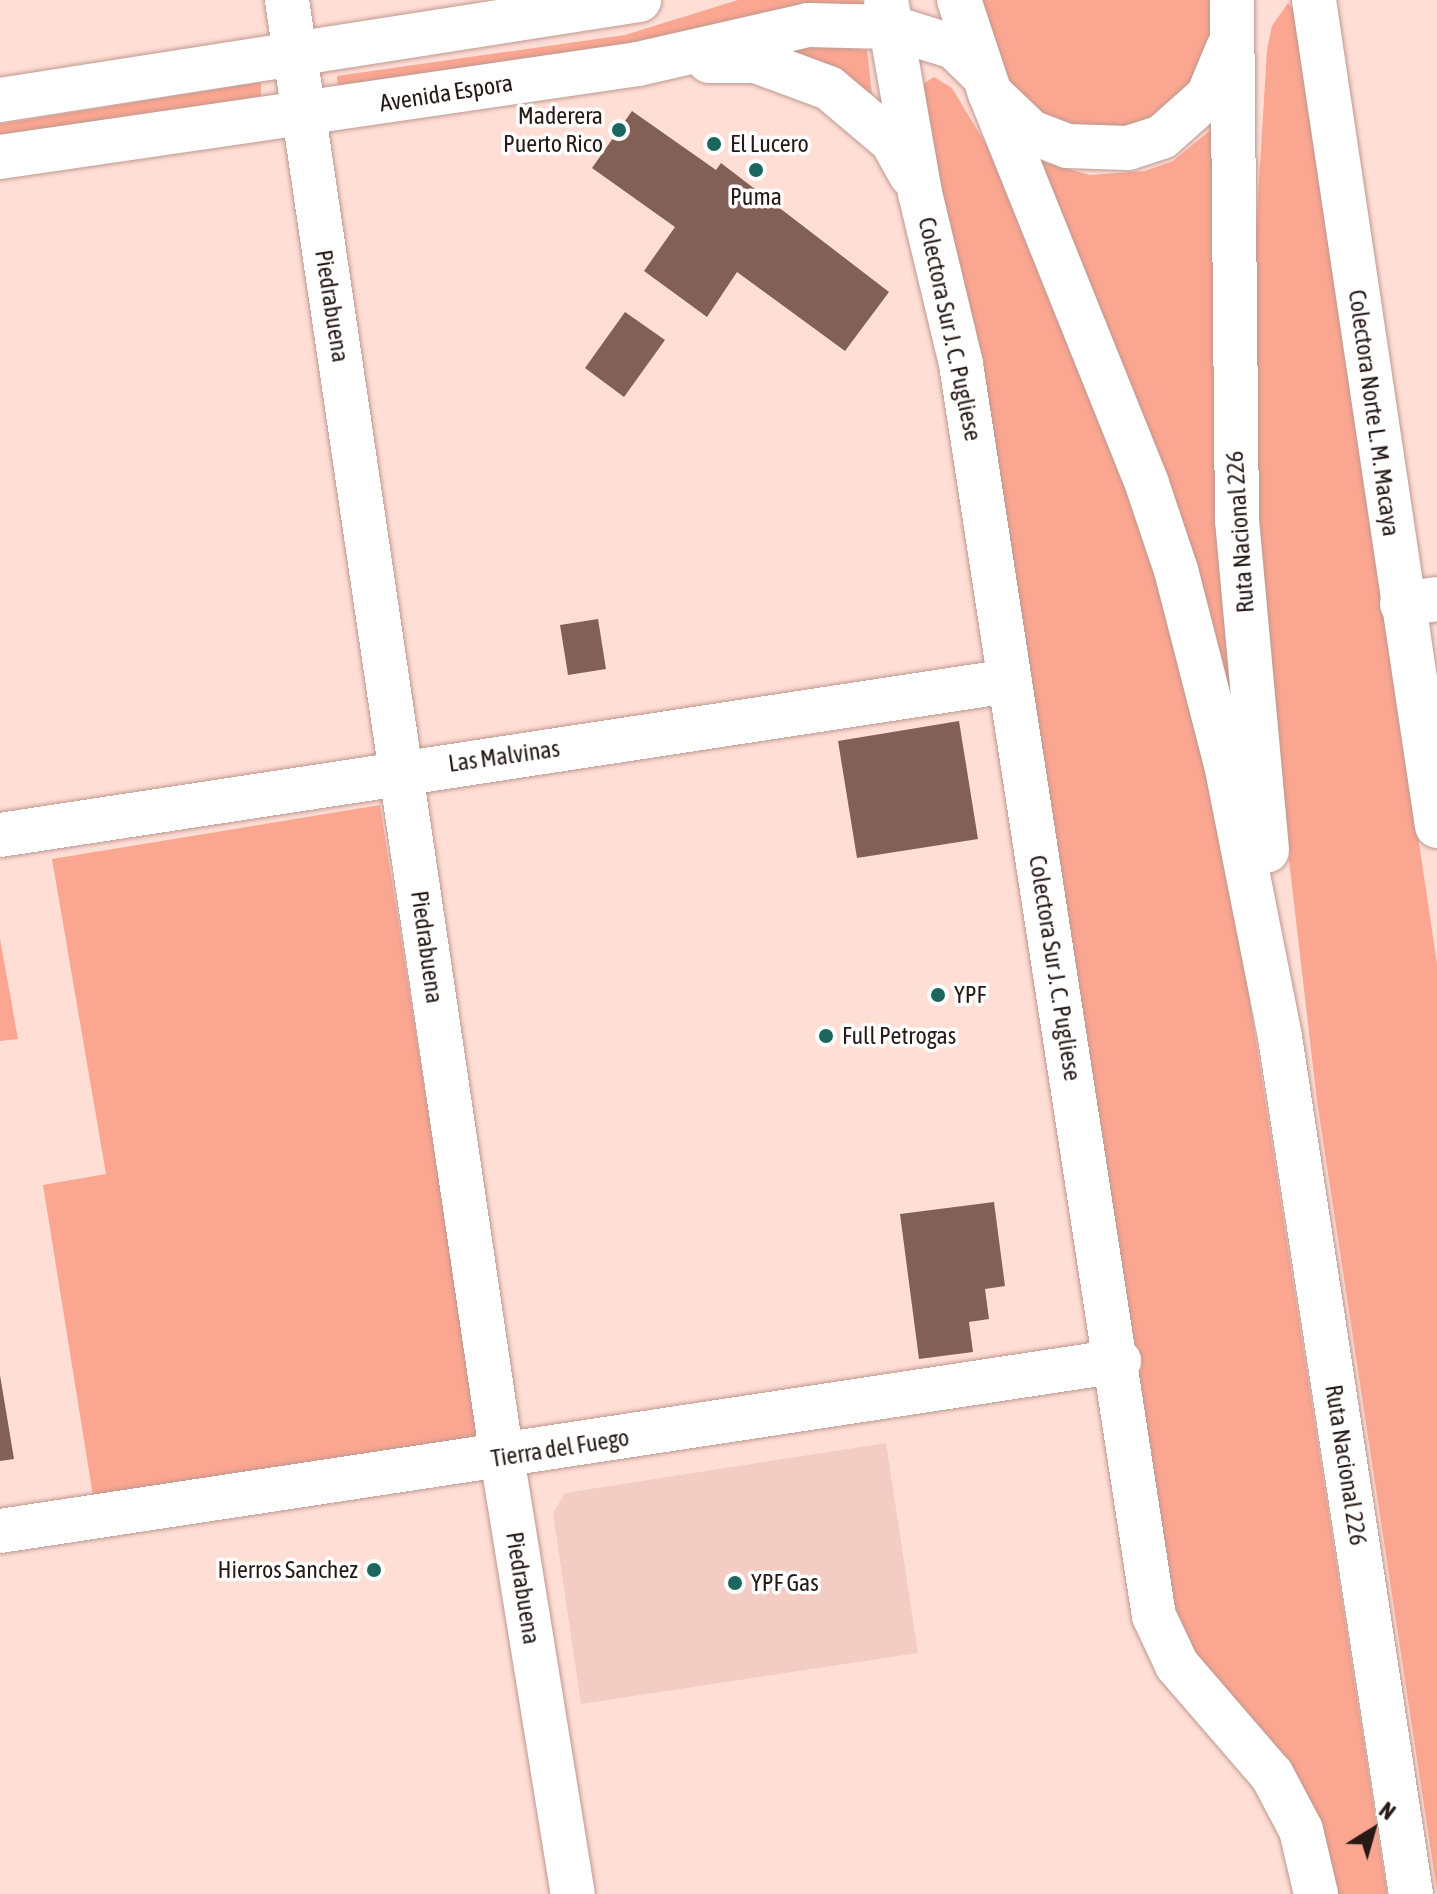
<!DOCTYPE html>
<html>
<head>
<meta charset="utf-8">
<style>
	body { margin:0 }
	#map { position:relative; width:1437px; height:1894px; overflow:hidden; background:#ffded6; font-family:"Asap Condensed",sans-serif }
	div>[style] { position:absolute }
	.built>* { inset:0; background:#f3cdc4 }
	.green>* { inset:0; background:#fba691 }
	.building>* { inset:0; background:#836057 }
	.roads { filter:drop-shadow(0 0 2px #be988f) drop-shadow(0 0 2px #be988f) }
	.minor>* { height:44px; margin:-22px; padding:0 22px; transform-origin:22px; border-radius:22px; background:#fff }
	.major>* { height:44px; margin:-22px; padding:0 22px; transform-origin:22px; border-radius:22px; background:#fff }
	.highway>* { height:44px; margin:-22px; padding:0 22px; transform-origin:22px; border-radius:22px; background:#fff }
	.dots>* { width:22px; height:22px; translate:-50% -50%; box-sizing:border-box; border:4px solid #fff; border-radius:50% }
	span { translate:-50% -50%; white-space:nowrap; text-align:center; line-height:1.15; -webkit-text-stroke:7px #fff; paint-order:stroke }
	.street-label { font-size:24px; color:#271915 }
	.poi-label { font-size:24px; color:#271915 }
	.right { translate:-100% -50%; text-align:right }
	.left { translate:0 -50%; text-align:left }
	.north { position:absolute; left:1333px; top:1790px; width:80px; height:80px; -webkit-text-stroke:6px #fff; paint-order:stroke; rotate:37deg; font-size:22px; font-weight:700; line-height:32px; text-align:center; color:#271915 }
	.north::after { content:''; display:block; margin:auto; width:28px; height:36px; background:#271915; clip-path:polygon(50% 0,100% 100%,50% 72%,0 100%) }
</style>
</head>
<body>
<div id="map">
	<div class="built">
		<i style="clip-path:polygon(886px 1443px,918px 1653px,581px 1704px,553px 1513px,565px 1493px)"></i>
	</div>
	<div class="green">
		<i style="clip-path:polygon(738px 0,861px 0,863px 14px,338px 87px,337px 76px,625px 35px)"></i>
		<i style="clip-path:polygon(979px 0,1213px 0,1210px 40px,1200px 74px,1147px 122px,1098px 131px,1041px 116px,1013px 90px,994px 50px)"></i>
		<i style="clip-path:polygon(1288px 3px,1296px 13px,1437px 964px,1437px 1891px,1317px 1101px,1260px 611px,1252px 297px,1267px 50px,1272px 26px)"></i>
		<i style="clip-path:polygon(803px 46px,867px 50px,872px 94px,827px 68px,780px 52px)"></i>
		<i style="clip-path:polygon(934px 77px,952px 88px,996px 161px,1099px 412px,1159px 579px,1200px 741px,1246px 976px,1387px 1894px,1330px 1894px,1238px 1711px,1174px 1624px,922px 106px,923px 84px)"></i>
		<i style="clip-path:polygon(261px 82px,261px 96px,0 137px,0 124px)"></i>
		<i style="clip-path:polygon(1224px 119px,1241px 765px,1035px 160px,1090px 175px,1145px 171px,1173px 161px)"></i>
		<i style="clip-path:polygon(380px 805px,481px 1449px,94px 1502px,43px 1185px,106px 1174px,52px 859px)"></i>
		<i style="clip-path:polygon(0 939px,18px 1039px,0 1041px)"></i>
	</div>
	<div class="building">
		<i style="clip-path:polygon(632px 111px,716px 170px,721px 163px,889px 292px,845px 351px,737px 272px,707px 317px,644px 271px,675px 227px,592px 168px)"></i>
		<i style="clip-path:polygon(625px 312px,665px 340px,624px 397px,585px 368px)"></i>
		<i style="clip-path:polygon(598px 619px,606px 669px,568px 675px,560px 625px)"></i>
		<i style="clip-path:polygon(959px 721px,978px 839px,857px 858px,838px 741px)"></i>
		<i style="clip-path:polygon(994px 1202px,1005px 1286px,985px 1289px,989px 1319px,969px 1322px,973px 1352px,919px 1359px,900px 1214px)"></i>
		<i style="clip-path:polygon(0 1375px,14px 1459px,0 1461px)"></i>
	</div>
	<div class="roads">
		<div class="minor">
			<i style="left:287px;top:0;width:1473px;rotate:81.61deg"></i>
			<i style="left:502px;top:1457px;width:443px;rotate:80.8deg"></i>
			<i style="left:1402px;top:604px;width:35px;rotate:-8deg"></i>
			<i style="left:0;top:835px;width:1021px;rotate:-8.68deg"></i>
			<i style="left:0;top:1531px;width:1132px;rotate:-8.64deg"></i>
		</div>
		<div class="major">
			<i style="left:886px;top:0;width:196px;rotate:80deg"></i>
			<i style="left:920px;top:193px;width:176px;rotate:76.5deg"></i>
			<i style="left:961px;top:364px;width:1267px;rotate:81.24deg"></i>
			<i style="left:1154px;top:1616px;width:54px;rotate:64.9deg"></i>
			<i style="left:1177px;top:1665px;width:145px;rotate:49.2deg"></i>
			<i style="left:1272px;top:1775px;width:62px;rotate:62.2deg"></i>
			<i style="left:1301px;top:1830px;width:66px;rotate:76.8deg"></i>
			<i style="left:1314px;top:0;width:835px;rotate:81.53deg"></i>
			<i style="left:709px;top:61px;width:47px"></i>
			<i style="left:756px;top:61px;width:78px;rotate:20.3deg"></i>
			<i style="left:829px;top:88px;width:82px;rotate:40.1deg"></i>
			<i style="left:892px;top:141px;width:39px;rotate:61deg"></i>
			<i style="left:0;top:100px;width:647px;rotate:-8.89deg"></i>
			<i style="left:0;top:157px;width:645px;rotate:-8.29deg"></i>
			<i style="left:638px;top:64px;width:174px;rotate:-12.9deg"></i>
			<i style="left:808px;top:25px;width:82px;rotate:1.4deg"></i>
		</div>
		<div class="highway">
			<i style="left:959px;top:0;width:98px;rotate:71.6deg"></i>
			<i style="left:990px;top:93px;width:57px;rotate:43.6deg"></i>
			<i style="left:1031px;top:132px;width:39px;rotate:21deg"></i>
			<i style="left:1067px;top:146px;width:61px;rotate:1.9deg"></i>
			<i style="left:1128px;top:148px;width:36px;rotate:-18deg"></i>
			<i style="left:1162px;top:137px;width:62px;rotate:-41.7deg"></i>
			<i style="left:1208px;top:96px;width:52px;rotate:-67.4deg"></i>
			<i style="left:1232px;top:0;width:520px;rotate:89.45deg"></i>
			<i style="left:1237px;top:520px;width:332px;rotate:84.8deg"></i>
			<i style="left:890px;top:27px;width:67px;rotate:17.4deg"></i>
			<i style="left:954px;top:47px;width:39px;rotate:44deg"></i>
			<i style="left:990px;top:93px;width:421px;rotate:68.1deg"></i>
			<i style="left:1147px;top:484px;width:91px;rotate:71.4deg"></i>
			<i style="left:1176px;top:570px;width:205px;rotate:75.6deg"></i>
			<i style="left:1227px;top:769px;width:273px;rotate:78.8deg"></i>
			<i style="left:1280px;top:1037px;width:867px;rotate:81.31deg"></i>
		</div>
	</div>
	<div class="dots">
		<i style="left:619px;top:130px;background:#1b665e"></i>
		<i style="left:714px;top:144px;background:#1b665e"></i>
		<i style="left:756px;top:170px;background:#1b665e"></i>
		<i style="left:938px;top:995px;background:#1b665e"></i>
		<i style="left:826px;top:1036px;background:#1b665e"></i>
		<i style="left:374px;top:1570px;background:#1b665e"></i>
		<i style="left:735px;top:1583px;background:#1b665e"></i>
	</div>
	<div class="street-label">
		<span style="left:446px;top:93px;rotate:-9deg">Avenida Espora</span>
		<span style="left:332px;top:306px;rotate:81deg">Piedrabuena</span>
		<span style="left:950px;top:329px;rotate:78deg">Colectora Sur J. C. Pugliese</span>
		<span style="left:1374px;top:413px;rotate:82deg">Colectora Norte L. M. Macaya</span>
		<span style="left:1240px;top:532px;rotate:-94deg">Ruta Nacional 226</span>
		<span style="left:504px;top:756px;rotate:-8deg">Las Malvinas</span>
		<span style="left:427px;top:947px;rotate:82deg">Piedrabuena</span>
		<span style="left:1055px;top:968px;rotate:81deg">Colectora Sur J. C. Pugliese</span>
		<span style="left:560px;top:1448px;rotate:-9deg">Tierra del Fuego</span>
		<span style="left:1346px;top:1465px;rotate:81deg">Ruta Nacional 226</span>
		<span style="left:523px;top:1588px;rotate:81deg">Piedrabuena</span>
	</div>
	<div class="poi-label">
		<span class="right" style="left:603px;top:130px">Maderera<br>Puerto Rico</span>
		<span class="left" style="left:730px;top:144px">El Lucero</span>
		<span style="left:756px;top:197px">Puma</span>
		<span class="left" style="left:954px;top:995px">YPF</span>
		<span class="left" style="left:842px;top:1036px">Full Petrogas</span>
		<span class="right" style="left:358px;top:1570px">Hierros Sanchez</span>
		<span class="left" style="left:751px;top:1583px">YPF Gas</span>
	</div>
	<div class="north">N</div>
</div>
</body>
</html>
